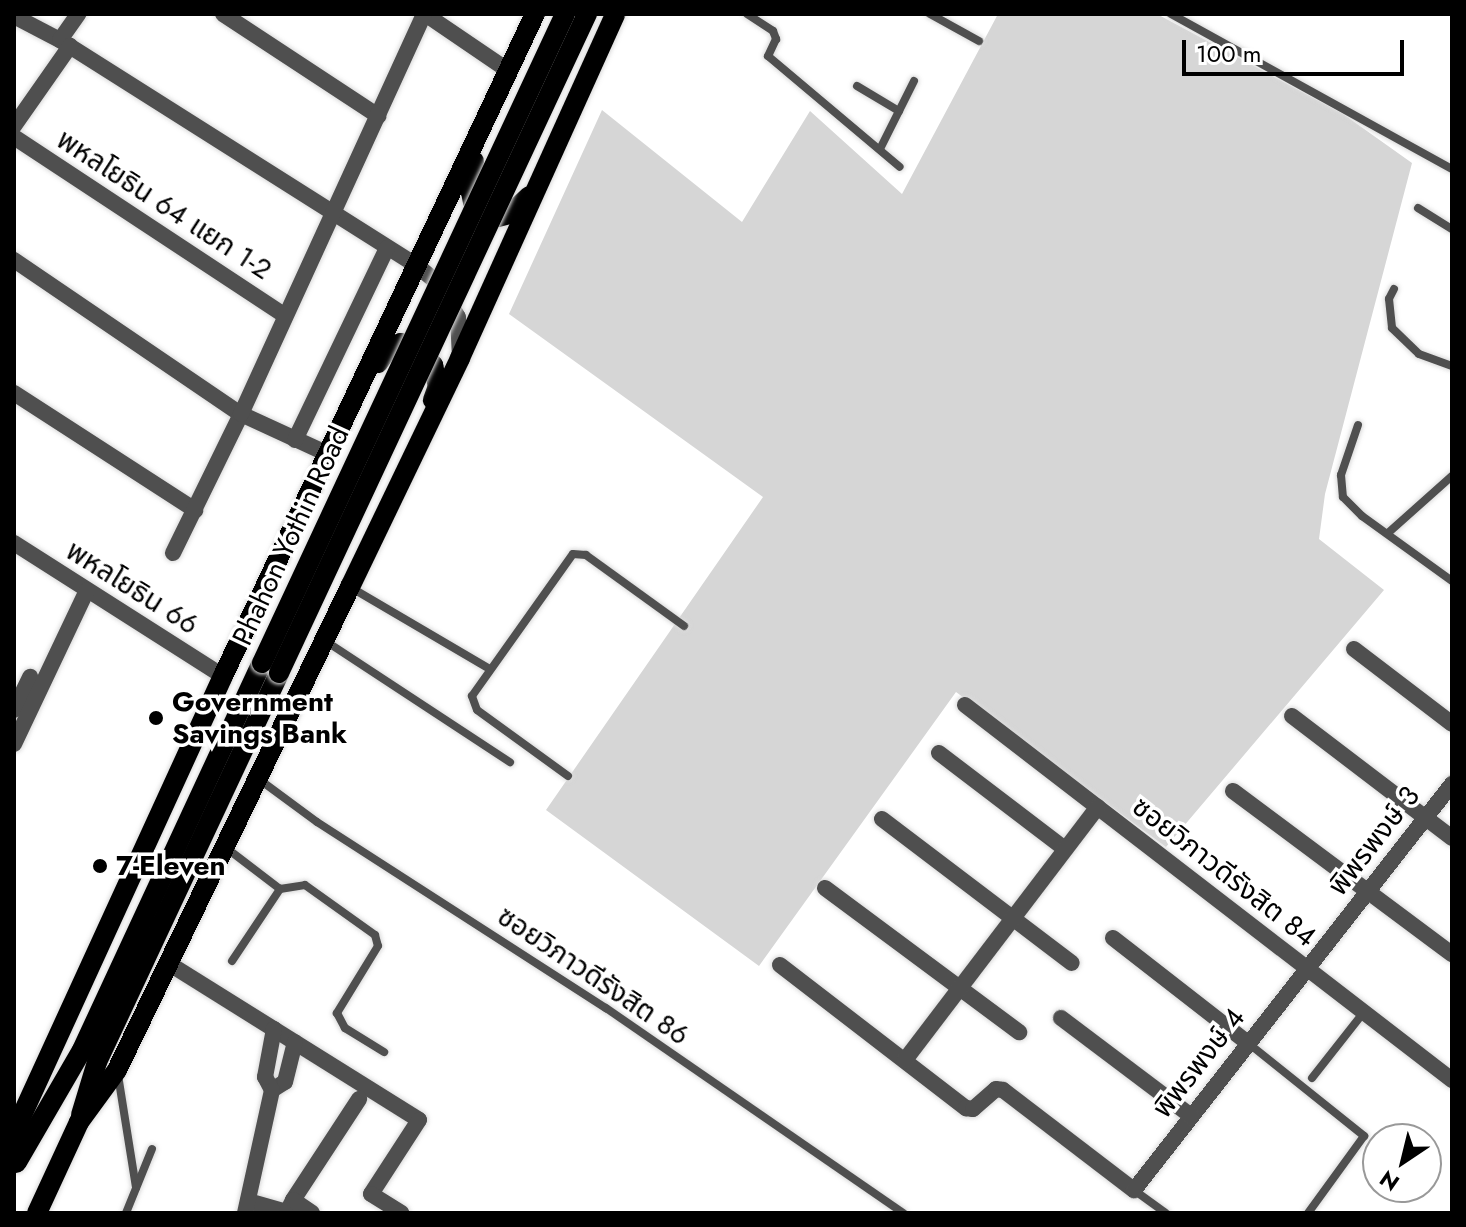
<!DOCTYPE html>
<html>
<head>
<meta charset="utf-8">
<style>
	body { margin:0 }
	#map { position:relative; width:1466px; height:1227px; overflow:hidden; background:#fff; font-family:Jost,"Noto Sans Thai",sans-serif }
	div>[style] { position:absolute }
	.green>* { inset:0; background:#d6d6d6 }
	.roads { filter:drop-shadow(0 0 2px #dbdbdb) drop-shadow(0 0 2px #dbdbdb) }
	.service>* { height:8px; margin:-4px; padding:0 4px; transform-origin:4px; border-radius:4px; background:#4f4f4f }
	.minor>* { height:16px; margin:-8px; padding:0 8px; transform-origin:8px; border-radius:8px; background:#4f4f4f }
	.primary>* { height:20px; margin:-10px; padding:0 10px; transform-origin:10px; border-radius:10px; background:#000 }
	.bridges { filter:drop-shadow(0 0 2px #dbdbdb) drop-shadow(0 0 2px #dbdbdb) }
	.primary-bridge>* { height:20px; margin:-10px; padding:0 10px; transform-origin:10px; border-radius:10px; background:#000 }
	.dots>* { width:22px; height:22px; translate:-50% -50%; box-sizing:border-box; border:4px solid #fff; border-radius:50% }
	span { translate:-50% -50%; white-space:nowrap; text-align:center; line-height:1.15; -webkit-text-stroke:7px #fff; paint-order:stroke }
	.street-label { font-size:28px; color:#000 }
	.poi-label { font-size:28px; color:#000; font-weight:700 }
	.left { translate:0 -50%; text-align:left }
	.frame { position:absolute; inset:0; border:16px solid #000; pointer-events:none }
	.north { position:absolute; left:1362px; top:1123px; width:80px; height:80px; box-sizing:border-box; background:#fff; border:2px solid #999; border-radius:50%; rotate:215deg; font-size:22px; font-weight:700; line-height:32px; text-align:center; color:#000 }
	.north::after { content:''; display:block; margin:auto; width:28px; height:36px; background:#000; clip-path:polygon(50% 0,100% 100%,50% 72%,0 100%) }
	.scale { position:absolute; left:1182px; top:40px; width:222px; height:36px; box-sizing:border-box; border:4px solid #000; border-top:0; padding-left:10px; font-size:24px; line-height:28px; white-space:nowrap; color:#000; -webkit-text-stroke:6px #fff; paint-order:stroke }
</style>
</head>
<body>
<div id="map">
	<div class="green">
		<i style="clip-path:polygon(998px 14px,1157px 14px,1343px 114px,1412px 163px,1325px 494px,1319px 539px,1384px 590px,1166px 847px,956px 692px,759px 966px,546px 810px,763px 497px,509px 314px,602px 110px,742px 222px,810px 111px,902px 194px)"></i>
	</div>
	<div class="roads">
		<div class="service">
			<i style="left:747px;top:14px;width:31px;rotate:33deg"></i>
			<i style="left:773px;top:31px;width:9px;rotate:69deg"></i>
			<i style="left:776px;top:39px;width:19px;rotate:115deg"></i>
			<i style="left:768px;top:56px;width:172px;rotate:40.1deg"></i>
			<i style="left:930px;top:14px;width:56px;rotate:28.9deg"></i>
			<i style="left:1171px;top:14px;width:321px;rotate:28.9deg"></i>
			<i style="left:857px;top:86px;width:49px;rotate:30.8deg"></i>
			<i style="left:880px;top:149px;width:76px;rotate:-63.4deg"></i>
			<i style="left:1418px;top:208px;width:40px;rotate:32deg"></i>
			<i style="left:1394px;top:289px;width:11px;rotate:117deg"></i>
			<i style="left:1389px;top:299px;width:29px;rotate:84deg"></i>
			<i style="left:1392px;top:328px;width:37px;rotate:44deg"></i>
			<i style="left:1419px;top:354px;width:35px;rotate:20deg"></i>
			<i style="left:1358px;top:425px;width:53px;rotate:108.8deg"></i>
			<i style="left:1341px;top:475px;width:22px;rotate:85deg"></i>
			<i style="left:1343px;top:497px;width:27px;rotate:45deg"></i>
			<i style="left:1362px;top:516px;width:111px;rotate:35.8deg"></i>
			<i style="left:1388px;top:533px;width:86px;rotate:-41.7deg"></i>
			<i style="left:350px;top:587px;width:162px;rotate:30.4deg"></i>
			<i style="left:327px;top:642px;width:219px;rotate:33.3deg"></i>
			<i style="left:568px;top:776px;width:112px;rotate:-144deg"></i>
			<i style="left:477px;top:710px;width:15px;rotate:-110deg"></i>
			<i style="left:472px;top:696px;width:174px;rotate:-54.6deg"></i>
			<i style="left:573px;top:554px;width:13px;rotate:4deg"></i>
			<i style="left:586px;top:555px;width:121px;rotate:35.9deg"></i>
			<i style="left:260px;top:780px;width:71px;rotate:36.4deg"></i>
			<i style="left:317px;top:822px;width:344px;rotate:32.8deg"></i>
			<i style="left:606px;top:1008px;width:361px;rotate:34.6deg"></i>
			<i style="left:225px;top:847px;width:69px;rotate:37.4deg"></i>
			<i style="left:280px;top:889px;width:25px;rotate:-9deg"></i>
			<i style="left:305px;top:885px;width:86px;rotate:35.5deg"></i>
			<i style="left:375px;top:935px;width:11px;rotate:75deg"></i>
			<i style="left:378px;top:946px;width:79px;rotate:121.5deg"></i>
			<i style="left:337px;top:1013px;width:17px;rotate:62deg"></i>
			<i style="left:345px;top:1028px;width:46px;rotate:31.6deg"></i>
			<i style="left:232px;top:961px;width:87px;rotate:-56.3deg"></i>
			<i style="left:1248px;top:1043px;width:149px;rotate:38.7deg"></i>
			<i style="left:1364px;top:1136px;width:95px;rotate:126deg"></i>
			<i style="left:118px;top:1075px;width:114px;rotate:80.9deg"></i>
			<i style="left:1312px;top:1078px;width:84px;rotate:-51.8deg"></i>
			<i style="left:1134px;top:1190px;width:39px;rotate:36deg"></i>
			<i style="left:126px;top:1213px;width:69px;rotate:-67.9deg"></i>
		</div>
		<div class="minor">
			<i style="left:223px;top:14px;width:186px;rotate:33.3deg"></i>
			<i style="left:425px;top:14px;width:102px;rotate:34.2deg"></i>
			<i style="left:14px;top:16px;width:52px;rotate:27.6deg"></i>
			<i style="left:60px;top:40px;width:420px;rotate:32.3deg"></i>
			<i style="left:415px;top:264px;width:33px;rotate:40deg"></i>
			<i style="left:440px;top:285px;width:37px;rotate:61deg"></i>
			<i style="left:458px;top:317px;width:41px;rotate:87.2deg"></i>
			<i style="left:60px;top:40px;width:32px;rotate:-55deg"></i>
			<i style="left:14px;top:126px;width:98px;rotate:-55deg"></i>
			<i style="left:14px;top:137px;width:325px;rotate:33.4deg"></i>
			<i style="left:14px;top:260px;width:274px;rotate:34.2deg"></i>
			<i style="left:241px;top:414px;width:96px;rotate:24.7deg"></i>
			<i style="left:14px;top:393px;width:216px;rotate:32.9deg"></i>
			<i style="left:295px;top:440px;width:213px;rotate:-64.4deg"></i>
			<i style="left:14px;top:543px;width:248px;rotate:32.5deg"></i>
			<i style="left:173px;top:553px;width:155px;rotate:-63.9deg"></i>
			<i style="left:241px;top:414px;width:440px;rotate:-65.4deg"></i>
			<i style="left:1354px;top:649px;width:123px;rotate:37.4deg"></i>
			<i style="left:965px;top:705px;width:615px;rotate:37.6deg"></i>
			<i style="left:14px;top:710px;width:37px;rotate:-64deg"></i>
			<i style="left:1292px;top:716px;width:201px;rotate:37.3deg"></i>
			<i style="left:14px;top:744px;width:170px;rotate:-64.6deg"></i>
			<i style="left:939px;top:753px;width:158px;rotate:37.3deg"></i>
			<i style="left:1233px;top:791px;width:273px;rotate:36.7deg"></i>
			<i style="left:882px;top:819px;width:238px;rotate:37.2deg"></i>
			<i style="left:825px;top:888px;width:242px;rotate:36.6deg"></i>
			<i style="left:1113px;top:938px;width:171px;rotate:37.9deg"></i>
			<i style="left:168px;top:963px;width:296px;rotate:32deg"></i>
			<i style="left:419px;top:1120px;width:88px;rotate:123deg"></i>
			<i style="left:371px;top:1194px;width:36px;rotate:32deg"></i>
			<i style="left:780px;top:965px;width:235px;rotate:37.6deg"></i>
			<i style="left:966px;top:1108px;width:7px;rotate:8deg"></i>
			<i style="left:973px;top:1109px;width:30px;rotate:-41deg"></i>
			<i style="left:996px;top:1089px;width:7px;rotate:8deg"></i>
			<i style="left:1003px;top:1090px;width:165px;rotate:37.4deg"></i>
			<i style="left:1134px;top:1190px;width:516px;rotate:-51.93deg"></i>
			<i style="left:1061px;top:1018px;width:163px;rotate:37deg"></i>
			<i style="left:905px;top:1060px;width:318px;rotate:-52.7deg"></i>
			<i style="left:272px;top:1090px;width:15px;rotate:-32deg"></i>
			<i style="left:285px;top:1082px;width:41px;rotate:-76deg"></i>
			<i style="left:293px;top:1200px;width:121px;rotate:-56.8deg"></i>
			<i style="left:248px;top:1201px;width:41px;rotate:15.8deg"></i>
			<i style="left:287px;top:1212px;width:13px;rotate:-63deg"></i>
			<i style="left:293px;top:1200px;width:23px;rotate:34deg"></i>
			<i style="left:245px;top:1213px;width:126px;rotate:-77.6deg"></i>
			<i style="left:272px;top:1090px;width:15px;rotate:-118deg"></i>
			<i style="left:265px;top:1077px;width:49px;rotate:-79.4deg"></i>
		</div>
		<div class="primary">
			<i style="left:474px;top:161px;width:31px;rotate:96deg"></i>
			<i style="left:471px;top:192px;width:10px;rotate:79deg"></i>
			<i style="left:473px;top:202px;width:18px;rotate:41deg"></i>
			<i style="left:487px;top:214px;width:11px;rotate:15deg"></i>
			<i style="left:498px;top:217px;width:12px;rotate:-14deg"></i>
			<i style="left:510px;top:214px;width:26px;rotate:-43deg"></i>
			<i style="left:378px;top:363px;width:19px;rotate:-54deg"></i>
			<i style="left:389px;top:348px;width:13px;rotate:-23deg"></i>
			<i style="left:401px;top:343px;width:19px;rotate:21deg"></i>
			<i style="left:419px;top:350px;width:21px;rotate:47deg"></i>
			<i style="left:433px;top:365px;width:22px;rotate:77deg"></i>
			<i style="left:438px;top:386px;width:15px;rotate:110deg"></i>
			<i style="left:81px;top:1115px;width:55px;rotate:-73.2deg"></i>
			<i style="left:97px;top:1062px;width:429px;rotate:-64.9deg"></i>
			<i style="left:17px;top:1162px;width:129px;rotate:-59.9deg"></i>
			<i style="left:82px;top:1050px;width:427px;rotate:-65.1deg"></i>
			<i style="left:16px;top:1163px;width:37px;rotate:-88deg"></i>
			<i style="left:17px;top:1126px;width:495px;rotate:-65.4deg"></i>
			<i style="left:223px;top:676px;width:732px;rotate:-64.77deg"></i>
			<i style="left:37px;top:1213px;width:100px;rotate:-65.2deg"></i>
			<i style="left:79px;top:1122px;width:64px;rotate:-53.8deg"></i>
			<i style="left:117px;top:1070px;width:536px;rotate:-64.25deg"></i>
			<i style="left:350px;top:587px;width:254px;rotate:-64.3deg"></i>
			<i style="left:460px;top:358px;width:377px;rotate:-65.7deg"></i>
		</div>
	</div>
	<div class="bridges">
		<div class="primary-bridge">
			<i style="left:262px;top:663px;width:716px;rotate:-64.97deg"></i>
			<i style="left:279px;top:673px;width:727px;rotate:-64.95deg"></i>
		</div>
	</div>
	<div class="dots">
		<i style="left:156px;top:718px;background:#000"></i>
		<i style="left:100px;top:866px;background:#000"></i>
	</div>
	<div class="street-label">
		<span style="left:164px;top:205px;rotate:33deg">พหลโยธิน 64 แยก 1-2</span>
		<span style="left:291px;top:536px;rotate:-65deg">Phahon Yothin Road</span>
		<span style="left:132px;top:588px;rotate:32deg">พหลโยธิน 66</span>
		<span style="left:1374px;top:841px;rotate:-52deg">พิพรพงษ์ 3</span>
		<span style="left:1224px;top:872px;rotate:38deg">ซอยวิภาวดีรังสิต 84</span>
		<span style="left:593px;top:976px;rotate:34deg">ซอยวิภาวดีรังสิต 86</span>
		<span style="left:1199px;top:1063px;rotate:-52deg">พิพรพงษ์ 4</span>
	</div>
	<div class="poi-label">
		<span class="left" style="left:172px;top:718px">Government<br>Savings Bank</span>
		<span class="left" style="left:116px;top:866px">7-Eleven</span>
	</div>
	<div class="frame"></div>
	<div class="north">N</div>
	<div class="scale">100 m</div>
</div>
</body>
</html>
